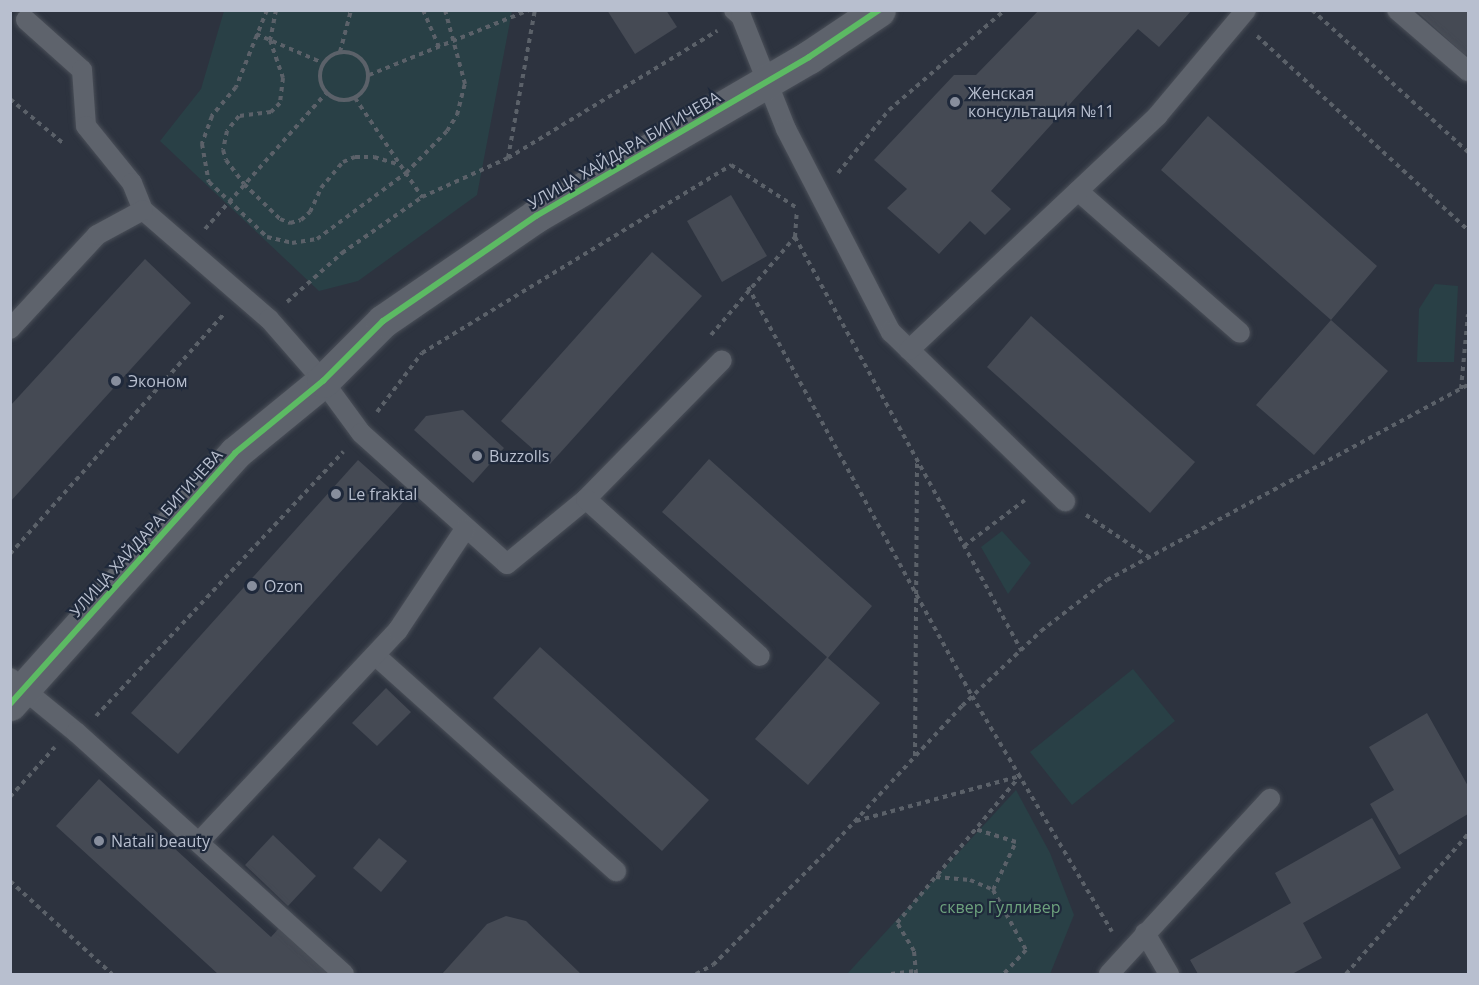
<!DOCTYPE html>
<html>
<head>
<meta charset="utf-8">
<style>
	body { margin:0 }
	#map { position:relative; width:1479px; height:985px; overflow:hidden; background:#2d333f; font-family:"Open Sans",sans-serif }
	div>[style] { position:absolute }
	.green>* { inset:0; background:#294046 }
	.building>* { inset:0; background:#454a54 }
	.path>* { height:4px; margin-top:-2px; transform-origin:0; background:repeating-linear-gradient(90deg,#5b6169 0 4.5px,transparent 0 9px) }
	.path>.ring { margin:-2px; padding:0; box-sizing:content-box; background:none; border:4px solid #5b6169; border-radius:50% }
	.roads { filter:drop-shadow(0 0 2px #4a4f58) drop-shadow(0 0 2px #4a4f58) }
	.lane>* { height:20px; margin:-10px; padding:0 10px; transform-origin:10px; border-radius:10px; background:#5e636c }
	.street>* { height:33px; margin:-16.5px; padding:0 16.5px; transform-origin:16.5px; border-radius:16.5px; background:#5e636c }
	.cycleway>* { height:6px; margin:-3px; padding:0 3px; transform-origin:3px; border-radius:3px; background:#5cba63 }
	.dots>* { width:16px; height:16px; translate:-50% -50%; box-sizing:border-box; border:3px solid #1f293b; border-radius:50% }
	span { translate:-50% -50%; white-space:nowrap; text-align:center; line-height:1.15; -webkit-text-stroke:4.5px #1f293b; paint-order:stroke }
	.poi-label { font-size:16px; color:#b8bfcf }
	.left { translate:0 -50%; text-align:left }
	.street-label { font-size:16px; color:#b8bfcf }
	.park-label { font-size:16px; color:#6da27d }
	.frame { position:absolute; inset:0; border:12px solid #b8bfcf; pointer-events:none }
</style>
</head>
<body>
<div id="map">
	<div class="green">
		<i style="clip-path:polygon(224px 11px,512px 11px,477px 195px,358px 281px,319px 291px,160px 141px,201px 89px)"></i>
		<i style="clip-path:polygon(1435px 284px,1458px 286px,1454px 362px,1417px 362px,1419px 309px)"></i>
		<i style="clip-path:polygon(1002px 531px,1031px 563px,1008px 594px,981px 547px)"></i>
		<i style="clip-path:polygon(1133px 669px,1175px 721px,1072px 805px,1030px 752px)"></i>
		<i style="clip-path:polygon(1016px 790px,1050px 853px,1074px 915px,1050px 974px,847px 974px)"></i>
	</div>
	<div class="building">
		<i style="clip-path:polygon(607px 10px,666px 10px,677px 27px,635px 54px)"></i>
		<i style="clip-path:polygon(1039px 10px,1192px 10px,1159px 47px,1138px 29px,991px 191px,1011px 209px,985px 235px,970px 221px,939px 254px,887px 208px,907px 189px,874px 160px,954px 75px,976px 75px)"></i>
		<i style="clip-path:polygon(1415px 10px,1468px 10px,1468px 53px,1466px 56px)"></i>
		<i style="clip-path:polygon(1208px 116px,1377px 266px,1331px 320px,1388px 371px,1314px 455px,1256px 405px,1331px 320px,1161px 170px)"></i>
		<i style="clip-path:polygon(731px 195px,767px 256px,722px 282px,687px 221px)"></i>
		<i style="clip-path:polygon(652px 252px,702px 296px,550px 464px,501px 421px)"></i>
		<i style="clip-path:polygon(145px 259px,191px 303px,10px 502px,10px 406px)"></i>
		<i style="clip-path:polygon(1031px 316px,1195px 462px,1150px 513px,987px 367px)"></i>
		<i style="clip-path:polygon(463px 410px,504px 448px,473px 483px,414px 430px,426px 416px)"></i>
		<i style="clip-path:polygon(709px 459px,872px 606px,828px 658px,880px 703px,808px 785px,755px 739px,827px 657px,662px 512px)"></i>
		<i style="clip-path:polygon(358px 460px,404px 501px,178px 754px,131px 713px)"></i>
		<i style="clip-path:polygon(540px 647px,709px 800px,662px 851px,493px 698px)"></i>
		<i style="clip-path:polygon(386px 688px,411px 712px,377px 746px,352px 723px)"></i>
		<i style="clip-path:polygon(1427px 713px,1468px 786px,1468px 814px,1399px 855px,1370px 804px,1394px 790px,1369px 747px)"></i>
		<i style="clip-path:polygon(99px 779px,271px 937px,280px 927px,331px 974px,218px 974px,56px 826px)"></i>
		<i style="clip-path:polygon(1372px 818px,1401px 868px,1303px 923px,1322px 958px,1292px 974px,1198px 974px,1190px 960px,1291px 903px,1275px 873px)"></i>
		<i style="clip-path:polygon(273px 835px,316px 876px,288px 906px,245px 865px)"></i>
		<i style="clip-path:polygon(379px 838px,407px 861px,381px 892px,353px 868px)"></i>
		<i style="clip-path:polygon(506px 916px,526px 921px,581px 974px,442px 974px,487px 924px)"></i>
	</div>
	<div class="path">
		<i style="left:267px;top:10px;width:83px;rotate:111.9deg"></i>
		<i style="left:236px;top:87px;width:38px;rotate:130deg"></i>
		<i style="left:212px;top:116px;width:30px;rotate:110deg"></i>
		<i style="left:202px;top:144px;width:39px;rotate:80deg"></i>
		<i style="left:209px;top:182px;width:80px;rotate:43.5deg"></i>
		<i style="left:267px;top:237px;width:26px;rotate:13deg"></i>
		<i style="left:292px;top:243px;width:25px;rotate:-9deg"></i>
		<i style="left:317px;top:239px;width:111px;rotate:-36.6deg"></i>
		<i style="left:406px;top:173px;width:59px;rotate:-45.7deg"></i>
		<i style="left:447px;top:131px;width:19px;rotate:-58deg"></i>
		<i style="left:457px;top:115px;width:32px;rotate:-76deg"></i>
		<i style="left:465px;top:84px;width:77px;rotate:-105.1deg"></i>
		<i style="left:276px;top:10px;width:31px;rotate:101deg"></i>
		<i style="left:270px;top:40px;width:40px;rotate:71.1deg"></i>
		<i style="left:283px;top:78px;width:25px;rotate:97deg"></i>
		<i style="left:280px;top:103px;width:13px;rotate:135deg"></i>
		<i style="left:271px;top:112px;width:32px;rotate:173deg"></i>
		<i style="left:239px;top:116px;width:19px;rotate:129deg"></i>
		<i style="left:227px;top:131px;width:19px;rotate:102deg"></i>
		<i style="left:223px;top:150px;width:10px;rotate:73deg"></i>
		<i style="left:226px;top:160px;width:30px;rotate:53deg"></i>
		<i style="left:244px;top:184px;width:50px;rotate:44.2deg"></i>
		<i style="left:280px;top:219px;width:11px;rotate:22deg"></i>
		<i style="left:290px;top:223px;width:11px;rotate:-15deg"></i>
		<i style="left:301px;top:220px;width:12px;rotate:-42deg"></i>
		<i style="left:310px;top:212px;width:26px;rotate:-65deg"></i>
		<i style="left:321px;top:188px;width:34px;rotate:-50deg"></i>
		<i style="left:343px;top:162px;width:13px;rotate:-23deg"></i>
		<i style="left:355px;top:157px;width:19px"></i>
		<i style="left:374px;top:157px;width:27px;rotate:17deg"></i>
		<i style="left:423px;top:10px;width:40px;rotate:66.6deg"></i>
		<i style="left:1312px;top:10px;width:211px;rotate:42.3deg"></i>
		<i style="left:256px;top:34px;width:73px;rotate:23.4deg"></i>
		<i style="left:1257px;top:36px;width:287px;rotate:42.6deg"></i>
		<i class="ring" style="left:320px;top:52px;width:44px;height:44px"></i>
		<i style="left:340px;top:52px;width:43px;rotate:-75.3deg"></i>
		<i style="left:369px;top:75px;width:173px;rotate:-22.1deg"></i>
		<i style="left:355px;top:98px;width:120px;rotate:55.9deg"></i>
		<i style="left:10px;top:99px;width:70px;rotate:39.8deg"></i>
		<i style="left:508px;top:158px;width:245px;rotate:-31.3deg"></i>
		<i style="left:838px;top:173px;width:81px;rotate:-51deg"></i>
		<i style="left:889px;top:110px;width:153px;rotate:-40.8deg"></i>
		<i style="left:205px;top:229px;width:182px;rotate:-48.3deg"></i>
		<i style="left:795px;top:237px;width:472px;rotate:61.3deg"></i>
		<i style="left:748px;top:287px;width:466px;rotate:61.3deg"></i>
		<i style="left:972px;top:696px;width:274px;rotate:59.3deg"></i>
		<i style="left:287px;top:302px;width:74px;rotate:-41.7deg"></i>
		<i style="left:342px;top:253px;width:98px;rotate:-35deg"></i>
		<i style="left:422px;top:197px;width:94px;rotate:-24.4deg"></i>
		<i style="left:508px;top:158px;width:150px;rotate:-79.7deg"></i>
		<i style="left:711px;top:335px;width:129px;rotate:-49.4deg"></i>
		<i style="left:795px;top:237px;width:26px;rotate:-86deg"></i>
		<i style="left:1461px;top:389px;width:75px;rotate:-84.7deg"></i>
		<i style="left:377px;top:412px;width:74px;rotate:-52.7deg"></i>
		<i style="left:422px;top:353px;width:362px;rotate:-31.3deg"></i>
		<i style="left:731px;top:165px;width:79px;rotate:33.1deg"></i>
		<i style="left:1086px;top:515px;width:77px;rotate:33.9deg"></i>
		<i style="left:964px;top:546px;width:76px;rotate:-37deg"></i>
		<i style="left:10px;top:554px;width:320px;rotate:-48.3deg"></i>
		<i style="left:96px;top:716px;width:362px;rotate:-46.9deg"></i>
		<i style="left:915px;top:756px;width:295px;rotate:-89.6deg"></i>
		<i style="left:10px;top:797px;width:67px;rotate:-48deg"></i>
		<i style="left:856px;top:821px;width:170px;rotate:-15.3deg"></i>
		<i style="left:936px;top:877px;width:34px;rotate:5deg"></i>
		<i style="left:970px;top:880px;width:25px;rotate:23deg"></i>
		<i style="left:993px;top:890px;width:53px;rotate:-64.4deg"></i>
		<i style="left:1016px;top:842px;width:43px;rotate:-162.4deg"></i>
		<i style="left:10px;top:881px;width:138px;rotate:42.4deg"></i>
		<i style="left:993px;top:890px;width:68px;rotate:61.2deg"></i>
		<i style="left:1026px;top:950px;width:33px;rotate:133deg"></i>
		<i style="left:696px;top:974px;width:19px;rotate:-28deg"></i>
		<i style="left:713px;top:965px;width:165px;rotate:-45deg"></i>
		<i style="left:830px;top:848px;width:194px;rotate:-47.1deg"></i>
		<i style="left:962px;top:706px;width:109px;rotate:-43.5deg"></i>
		<i style="left:1041px;top:631px;width:83px;rotate:-37.7deg"></i>
		<i style="left:1107px;top:580px;width:410px;rotate:-28.4deg"></i>
		<i style="left:891px;top:974px;width:24px;rotate:-7deg"></i>
		<i style="left:916px;top:974px;width:23px;rotate:-95deg"></i>
		<i style="left:914px;top:951px;width:33px;rotate:-121deg"></i>
		<i style="left:897px;top:923px;width:192px;rotate:-50.1deg"></i>
		<i style="left:1346px;top:974px;width:186px;rotate:-48.9deg"></i>
	</div>
	<div class="roads">
		<div class="lane">
			<i style="left:734px;top:10px;width:9px;rotate:41deg"></i>
			<i style="left:741px;top:16px;width:122px;rotate:68.3deg"></i>
			<i style="left:786px;top:129px;width:229px;rotate:62.7deg"></i>
			<i style="left:891px;top:332px;width:243px;rotate:44.2deg"></i>
			<i style="left:1397px;top:10px;width:94px;rotate:40.7deg"></i>
			<i style="left:26px;top:20px;width:75px;rotate:41.8deg"></i>
			<i style="left:82px;top:70px;width:56px;rotate:85.9deg"></i>
			<i style="left:86px;top:126px;width:73px;rotate:51.1deg"></i>
			<i style="left:132px;top:183px;width:29px;rotate:68deg"></i>
			<i style="left:143px;top:210px;width:167px;rotate:40.9deg"></i>
			<i style="left:269px;top:319px;width:82px;rotate:48.9deg"></i>
			<i style="left:323px;top:381px;width:64px;rotate:53.8deg"></i>
			<i style="left:361px;top:433px;width:196px;rotate:41.9deg"></i>
			<i style="left:507px;top:564px;width:102px;rotate:-39.4deg"></i>
			<i style="left:586px;top:499px;width:194px;rotate:-45.6deg"></i>
			<i style="left:1078px;top:191px;width:215px;rotate:41.2deg"></i>
			<i style="left:10px;top:329px;width:128px;rotate:-47.2deg"></i>
			<i style="left:97px;top:235px;width:52px;rotate:-28.5deg"></i>
			<i style="left:909px;top:350px;width:342px;rotate:-43.3deg"></i>
			<i style="left:1158px;top:115px;width:137px;rotate:-50deg"></i>
			<i style="left:586px;top:499px;width:234px;rotate:42.1deg"></i>
			<i style="left:375px;top:655px;width:324px;rotate:41.9deg"></i>
			<i style="left:10px;top:678px;width:85px;rotate:39.3deg"></i>
			<i style="left:76px;top:732px;width:361px;rotate:42.1deg"></i>
			<i style="left:199px;top:842px;width:291px;rotate:-46.8deg"></i>
			<i style="left:398px;top:630px;width:121px;rotate:-56.4deg"></i>
			<i style="left:1145px;top:933px;width:48px;rotate:59.7deg"></i>
			<i style="left:1109px;top:974px;width:238px;rotate:-47.4deg"></i>
		</div>
		<div class="street">
			<i style="left:10px;top:704px;width:337px;rotate:-48.1deg"></i>
			<i style="left:235px;top:453px;width:114px;rotate:-39.3deg"></i>
			<i style="left:323px;top:381px;width:85px;rotate:-45deg"></i>
			<i style="left:383px;top:321px;width:186px;rotate:-34.5deg"></i>
			<i style="left:536px;top:216px;width:316px;rotate:-30.2deg"></i>
			<i style="left:809px;top:57px;width:84px;rotate:-33.9deg"></i>
		</div>
	</div>
	<div class="cycleway">
		<i style="left:10px;top:704px;width:337px;rotate:-48.1deg"></i>
		<i style="left:235px;top:453px;width:114px;rotate:-39.3deg"></i>
		<i style="left:323px;top:381px;width:85px;rotate:-45deg"></i>
		<i style="left:383px;top:321px;width:186px;rotate:-34.5deg"></i>
		<i style="left:536px;top:216px;width:316px;rotate:-30.2deg"></i>
		<i style="left:809px;top:57px;width:84px;rotate:-33.9deg"></i>
	</div>
	<div class="dots">
		<i style="left:955px;top:102px;background:#878e9d"></i>
		<i style="left:116px;top:381px;background:#878e9d"></i>
		<i style="left:477px;top:456px;background:#878e9d"></i>
		<i style="left:336px;top:494px;background:#878e9d"></i>
		<i style="left:252px;top:586px;background:#878e9d"></i>
		<i style="left:99px;top:841px;background:#878e9d"></i>
	</div>
	<div class="poi-label">
		<span class="left" style="left:968px;top:102px">Женская<br>консультация №11</span>
		<span class="left" style="left:128px;top:381px">Эконом</span>
		<span class="left" style="left:489px;top:456px">Buzzolls</span>
		<span class="left" style="left:348px;top:494px">Le fraktal</span>
		<span class="left" style="left:264px;top:586px">Ozon</span>
		<span class="left" style="left:111px;top:841px">Natali beauty</span>
	</div>
	<div class="street-label">
		<span style="left:624px;top:150px;rotate:-30deg">УЛИЦА ХАЙДАРА БИГИЧЕВА</span>
		<span style="left:146px;top:533px;rotate:-48deg">УЛИЦА ХАЙДАРА БИГИЧЕВА</span>
	</div>
	<div class="park-label">
		<span style="left:1000px;top:907px">сквер Гулливер</span>
	</div>
	<div class="frame"></div>
</div>
</body>
</html>
